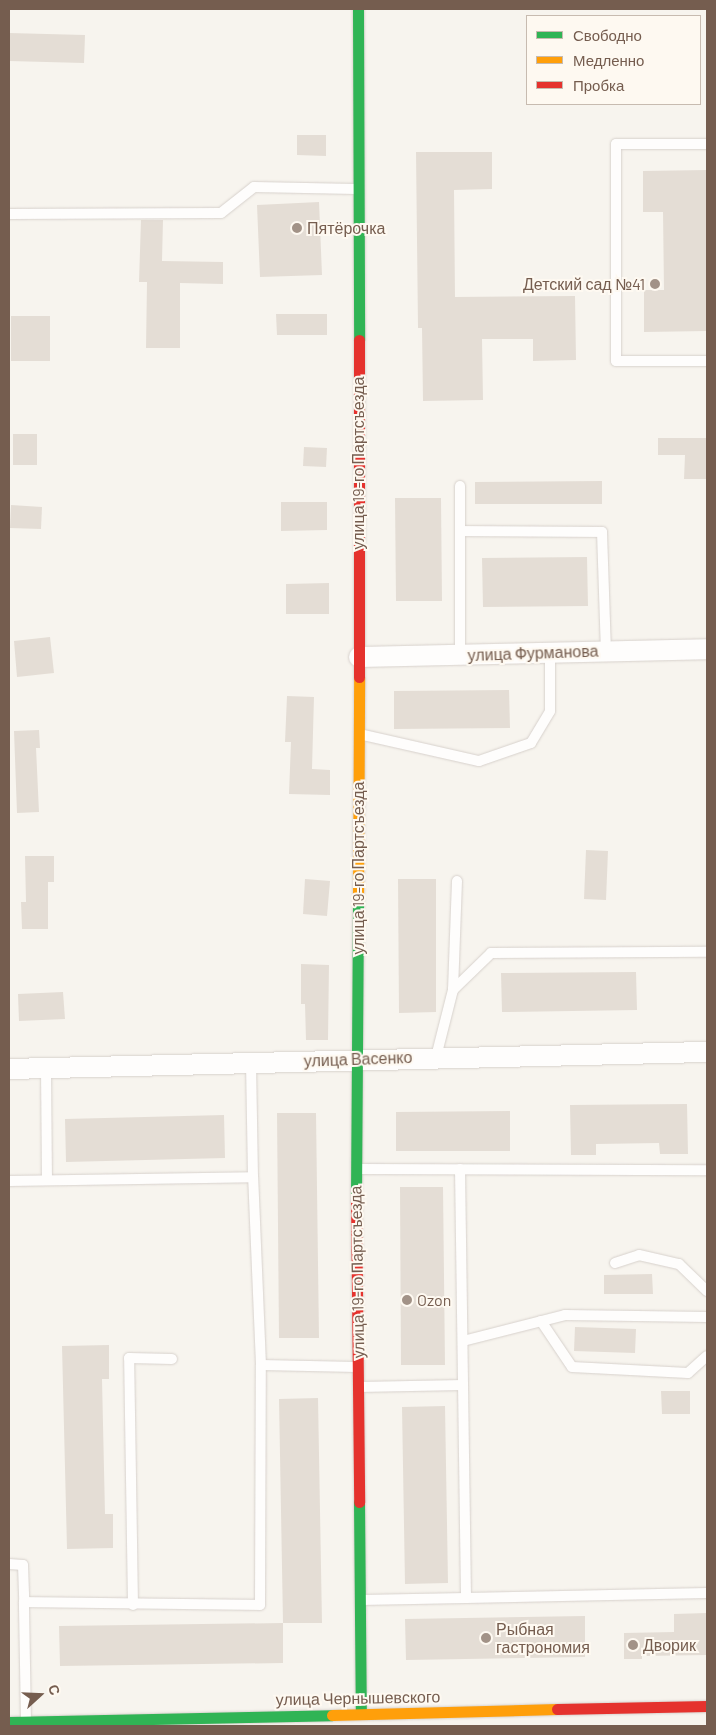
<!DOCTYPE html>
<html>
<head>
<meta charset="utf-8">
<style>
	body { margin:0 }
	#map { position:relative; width:716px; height:1735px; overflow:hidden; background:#f7f4ee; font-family:Barlow,sans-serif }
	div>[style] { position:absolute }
	.building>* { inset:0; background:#e4ddd5 }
	.roads { filter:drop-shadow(0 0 1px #d7d1cc) drop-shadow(0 0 1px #d7d1cc) }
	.lane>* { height:10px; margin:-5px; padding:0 5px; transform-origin:5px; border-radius:5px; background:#fefdfc }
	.street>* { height:20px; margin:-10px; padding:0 10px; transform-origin:10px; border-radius:10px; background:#fefdfc }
	.fast>* { height:11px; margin:-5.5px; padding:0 5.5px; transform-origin:5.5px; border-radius:5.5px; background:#30b455 }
	.slow>* { height:11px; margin:-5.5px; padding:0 5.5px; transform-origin:5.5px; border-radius:5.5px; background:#ff9f0a }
	.jam>* { height:11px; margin:-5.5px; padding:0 5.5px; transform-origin:5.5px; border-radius:5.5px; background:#e5322d }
	.dots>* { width:14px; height:14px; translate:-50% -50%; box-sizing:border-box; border:2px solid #fef9f1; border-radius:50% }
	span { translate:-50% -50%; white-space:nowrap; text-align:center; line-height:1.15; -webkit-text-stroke:4px #fef9f1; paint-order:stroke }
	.poi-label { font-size:16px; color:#755d4f }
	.left { translate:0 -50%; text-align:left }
	.right { translate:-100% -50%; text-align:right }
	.street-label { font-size:16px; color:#755d4f }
	.frame { position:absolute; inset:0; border:10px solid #755d4f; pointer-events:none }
	.legend { position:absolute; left:526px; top:15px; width:175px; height:90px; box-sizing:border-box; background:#fef9f1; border:1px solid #c7bbb0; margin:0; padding:6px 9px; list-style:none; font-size:15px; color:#755d4f }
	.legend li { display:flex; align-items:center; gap:10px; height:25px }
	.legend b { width:25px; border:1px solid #c7bbb0 }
	.north { position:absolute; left:15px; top:1670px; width:50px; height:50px; -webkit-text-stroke:4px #fef9f1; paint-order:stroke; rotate:70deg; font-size:14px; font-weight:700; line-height:20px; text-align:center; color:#755d4f }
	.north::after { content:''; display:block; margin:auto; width:18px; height:22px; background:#755d4f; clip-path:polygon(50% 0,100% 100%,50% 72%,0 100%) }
</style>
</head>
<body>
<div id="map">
	<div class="building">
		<i style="clip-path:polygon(9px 33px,85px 35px,84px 63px,9px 61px)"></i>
		<i style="clip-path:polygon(297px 135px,326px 135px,326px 156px,297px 155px)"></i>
		<i style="clip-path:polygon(416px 152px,492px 152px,492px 189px,454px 190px,455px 297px,575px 296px,576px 360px,533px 361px,533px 339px,482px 339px,483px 400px,423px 401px,422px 328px,418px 328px)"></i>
		<i style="clip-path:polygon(707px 170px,707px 331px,644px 332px,644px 290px,664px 290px,663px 212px,643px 212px,643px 171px)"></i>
		<i style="clip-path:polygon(319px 202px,322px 275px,260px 277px,257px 205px)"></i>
		<i style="clip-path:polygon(141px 220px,163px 220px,162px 261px,223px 262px,223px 284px,180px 283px,180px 348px,146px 348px,147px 282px,139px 282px)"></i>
		<i style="clip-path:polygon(276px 314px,327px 314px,327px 335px,277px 335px)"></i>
		<i style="clip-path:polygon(11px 316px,50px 316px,50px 361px,11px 361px)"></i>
		<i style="clip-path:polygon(13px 434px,37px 434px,37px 465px,13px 465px)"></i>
		<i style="clip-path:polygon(658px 438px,707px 438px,707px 479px,684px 479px,685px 455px,658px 455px)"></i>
		<i style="clip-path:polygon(304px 447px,327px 448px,326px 467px,303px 466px)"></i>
		<i style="clip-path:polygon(602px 481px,602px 504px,475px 504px,475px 482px)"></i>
		<i style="clip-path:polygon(395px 498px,441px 498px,442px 601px,396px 601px)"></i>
		<i style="clip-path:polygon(281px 502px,327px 502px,327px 530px,281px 531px)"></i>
		<i style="clip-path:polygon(11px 505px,42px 507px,41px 529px,10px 528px)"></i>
		<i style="clip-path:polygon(587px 557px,588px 606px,483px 607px,482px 558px)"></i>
		<i style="clip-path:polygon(329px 583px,329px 614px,286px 614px,286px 584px)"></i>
		<i style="clip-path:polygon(50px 637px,54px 673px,17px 677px,14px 641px)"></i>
		<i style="clip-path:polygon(509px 690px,510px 728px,394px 729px,394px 691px)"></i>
		<i style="clip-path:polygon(287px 696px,314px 697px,312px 769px,330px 770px,330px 795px,289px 794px,291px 742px,285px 742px)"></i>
		<i style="clip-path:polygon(39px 730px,40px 748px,36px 748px,39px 812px,17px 813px,14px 731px)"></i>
		<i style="clip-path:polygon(586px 850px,608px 851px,606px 900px,584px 899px)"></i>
		<i style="clip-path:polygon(25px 856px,54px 856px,54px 882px,48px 882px,48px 929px,22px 929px,21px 902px,26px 902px)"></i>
		<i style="clip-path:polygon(305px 879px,330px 881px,327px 916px,303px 914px)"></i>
		<i style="clip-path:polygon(398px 879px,436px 879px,436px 1012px,399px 1013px)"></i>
		<i style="clip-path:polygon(301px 964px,329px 965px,328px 1040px,306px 1040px,305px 1004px,301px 1004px)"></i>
		<i style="clip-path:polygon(636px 972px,637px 1010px,502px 1012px,501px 973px)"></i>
		<i style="clip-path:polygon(63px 992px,65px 1019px,19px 1021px,18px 994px)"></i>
		<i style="clip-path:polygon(687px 1104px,688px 1154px,660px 1154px,659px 1143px,596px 1144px,596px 1155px,571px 1155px,570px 1105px)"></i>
		<i style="clip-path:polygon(510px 1111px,510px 1151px,396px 1151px,396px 1112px)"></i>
		<i style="clip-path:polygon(277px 1113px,316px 1113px,319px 1338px,279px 1338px)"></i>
		<i style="clip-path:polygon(224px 1115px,225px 1158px,66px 1162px,65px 1119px)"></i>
		<i style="clip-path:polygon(400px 1187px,443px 1187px,445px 1365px,401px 1365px)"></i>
		<i style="clip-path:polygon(652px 1274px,653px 1294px,604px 1294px,604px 1275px)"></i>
		<i style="clip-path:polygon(575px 1327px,636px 1329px,635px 1353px,574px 1351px)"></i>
		<i style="clip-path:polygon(109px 1345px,109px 1379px,102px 1379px,105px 1514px,113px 1514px,113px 1548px,67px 1549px,62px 1346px)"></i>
		<i style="clip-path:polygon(661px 1391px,690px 1391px,690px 1414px,662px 1414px)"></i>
		<i style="clip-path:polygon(318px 1398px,322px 1623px,283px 1623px,279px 1399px)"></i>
		<i style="clip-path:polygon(445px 1406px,448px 1583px,405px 1584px,402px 1407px)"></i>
		<i style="clip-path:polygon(707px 1613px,707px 1655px,642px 1656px,642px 1659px,624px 1659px,624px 1633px,674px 1632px,674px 1614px)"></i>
		<i style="clip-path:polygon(585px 1616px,585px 1657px,406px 1660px,405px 1619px)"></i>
		<i style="clip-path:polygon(283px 1623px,283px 1663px,60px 1666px,59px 1626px)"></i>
	</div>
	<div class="roads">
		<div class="lane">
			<i style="left:707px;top:144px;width:91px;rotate:180deg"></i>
			<i style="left:616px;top:144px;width:217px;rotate:90deg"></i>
			<i style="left:616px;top:361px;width:91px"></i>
			<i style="left:9px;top:214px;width:212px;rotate:-0.3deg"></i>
			<i style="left:221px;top:213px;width:42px;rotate:-38.2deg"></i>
			<i style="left:254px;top:187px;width:102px;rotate:1.1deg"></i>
			<i style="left:460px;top:486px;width:169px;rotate:90deg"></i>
			<i style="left:460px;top:531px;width:142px;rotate:0.4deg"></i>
			<i style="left:602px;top:532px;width:118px;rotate:88.1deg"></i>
			<i style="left:359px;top:734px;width:123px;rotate:12.7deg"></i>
			<i style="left:479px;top:761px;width:55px;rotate:-19.1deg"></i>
			<i style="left:531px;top:743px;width:37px;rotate:-59deg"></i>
			<i style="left:550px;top:711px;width:58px;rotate:-90deg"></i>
			<i style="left:453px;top:990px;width:109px;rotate:-87.9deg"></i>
			<i style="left:436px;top:1057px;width:69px;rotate:-75.8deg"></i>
			<i style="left:453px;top:990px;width:53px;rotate:-44.2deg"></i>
			<i style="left:491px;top:953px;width:216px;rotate:-0.3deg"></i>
			<i style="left:46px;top:1068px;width:112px;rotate:89.5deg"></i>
			<i style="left:357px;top:1169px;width:350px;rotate:0.2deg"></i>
			<i style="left:9px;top:1181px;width:244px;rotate:-0.9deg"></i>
			<i style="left:615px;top:1263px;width:25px;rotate:-18deg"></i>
			<i style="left:639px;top:1255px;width:41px;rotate:12.7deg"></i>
			<i style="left:679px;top:1264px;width:39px;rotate:44deg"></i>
			<i style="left:541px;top:1321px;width:55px;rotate:56deg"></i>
			<i style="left:572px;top:1367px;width:116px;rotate:3deg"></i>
			<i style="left:688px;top:1373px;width:25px;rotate:-42deg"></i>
			<i style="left:463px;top:1341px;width:105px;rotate:-14.3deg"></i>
			<i style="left:565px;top:1315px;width:142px;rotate:0.8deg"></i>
			<i style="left:261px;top:1365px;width:96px;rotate:1.2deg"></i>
			<i style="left:359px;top:1387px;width:104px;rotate:-1.1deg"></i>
			<i style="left:9px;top:1564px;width:14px;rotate:4deg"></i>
			<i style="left:23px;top:1565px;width:37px;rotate:88deg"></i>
			<i style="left:466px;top:1598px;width:241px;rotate:-1.2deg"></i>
			<i style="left:361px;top:1600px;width:105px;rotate:-1.1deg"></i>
			<i style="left:466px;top:1598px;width:429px;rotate:-90.8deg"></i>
			<i style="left:133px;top:1605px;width:247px;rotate:-90.9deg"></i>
			<i style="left:129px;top:1358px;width:43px;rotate:1.3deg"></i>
			<i style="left:26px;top:1722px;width:120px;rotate:-91deg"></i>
			<i style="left:24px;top:1602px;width:236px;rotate:0.7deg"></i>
			<i style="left:260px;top:1605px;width:240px;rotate:-89.8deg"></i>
			<i style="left:261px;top:1365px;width:188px;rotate:-92.4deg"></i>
			<i style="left:253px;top:1177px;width:116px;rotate:-91deg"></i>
		</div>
		<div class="street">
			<i style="left:359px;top:657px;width:348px;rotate:-1.3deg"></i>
			<i style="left:9px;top:1069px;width:698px;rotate:-1.4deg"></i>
		</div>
		<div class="fast">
			<i style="left:358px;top:9px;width:331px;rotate:89.8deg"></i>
			<i style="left:356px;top:1196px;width:298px;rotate:-89.6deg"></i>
			<i style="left:359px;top:1502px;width:212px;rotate:89.5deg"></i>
			<i style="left:9px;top:1722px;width:323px;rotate:-1.2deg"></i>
		</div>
		<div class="slow">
			<i style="left:358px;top:898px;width:221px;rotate:-89.7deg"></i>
			<i style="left:332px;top:1715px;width:225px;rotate:-1.5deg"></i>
		</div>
		<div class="jam">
			<i style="left:359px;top:340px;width:337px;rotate:90deg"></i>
			<i style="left:356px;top:1196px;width:306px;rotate:89.4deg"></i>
			<i style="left:557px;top:1709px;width:150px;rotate:-1.1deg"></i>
		</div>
	</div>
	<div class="dots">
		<i style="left:297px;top:228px;background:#a29287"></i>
		<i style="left:655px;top:284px;background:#a29287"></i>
		<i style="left:407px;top:1300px;background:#a29287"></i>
		<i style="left:486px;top:1638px;background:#a29287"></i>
		<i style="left:633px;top:1645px;background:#a29287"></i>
	</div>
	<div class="poi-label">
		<span class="left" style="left:307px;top:228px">Пятёрочка</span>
		<span class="right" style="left:645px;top:284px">Детский сад №41</span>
		<span class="left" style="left:417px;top:1300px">Ozon</span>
		<span class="left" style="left:496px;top:1638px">Рыбная<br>гастрономия</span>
		<span class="left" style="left:643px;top:1645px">Дворик</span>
	</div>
	<div class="street-label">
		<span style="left:358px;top:463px;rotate:-90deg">улица 19-го Партсъезда</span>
		<span style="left:533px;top:653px;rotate:-2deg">улица Фурманова</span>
		<span style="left:358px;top:868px;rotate:-90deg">улица 19-го Партсъезда</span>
		<span style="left:358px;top:1059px;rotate:-2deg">улица Васенко</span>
		<span style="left:357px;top:1272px;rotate:-91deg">улица 19-го Партсъезда</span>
		<span style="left:358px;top:1698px;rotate:-1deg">улица Чернышевского</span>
	</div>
	<div class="frame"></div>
	<ul class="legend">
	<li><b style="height:6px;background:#30b455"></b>Свободно</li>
	<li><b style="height:6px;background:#ff9f0a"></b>Медленно</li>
	<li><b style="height:6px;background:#e5322d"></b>Пробка</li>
	</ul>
	<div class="north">С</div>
</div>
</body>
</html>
